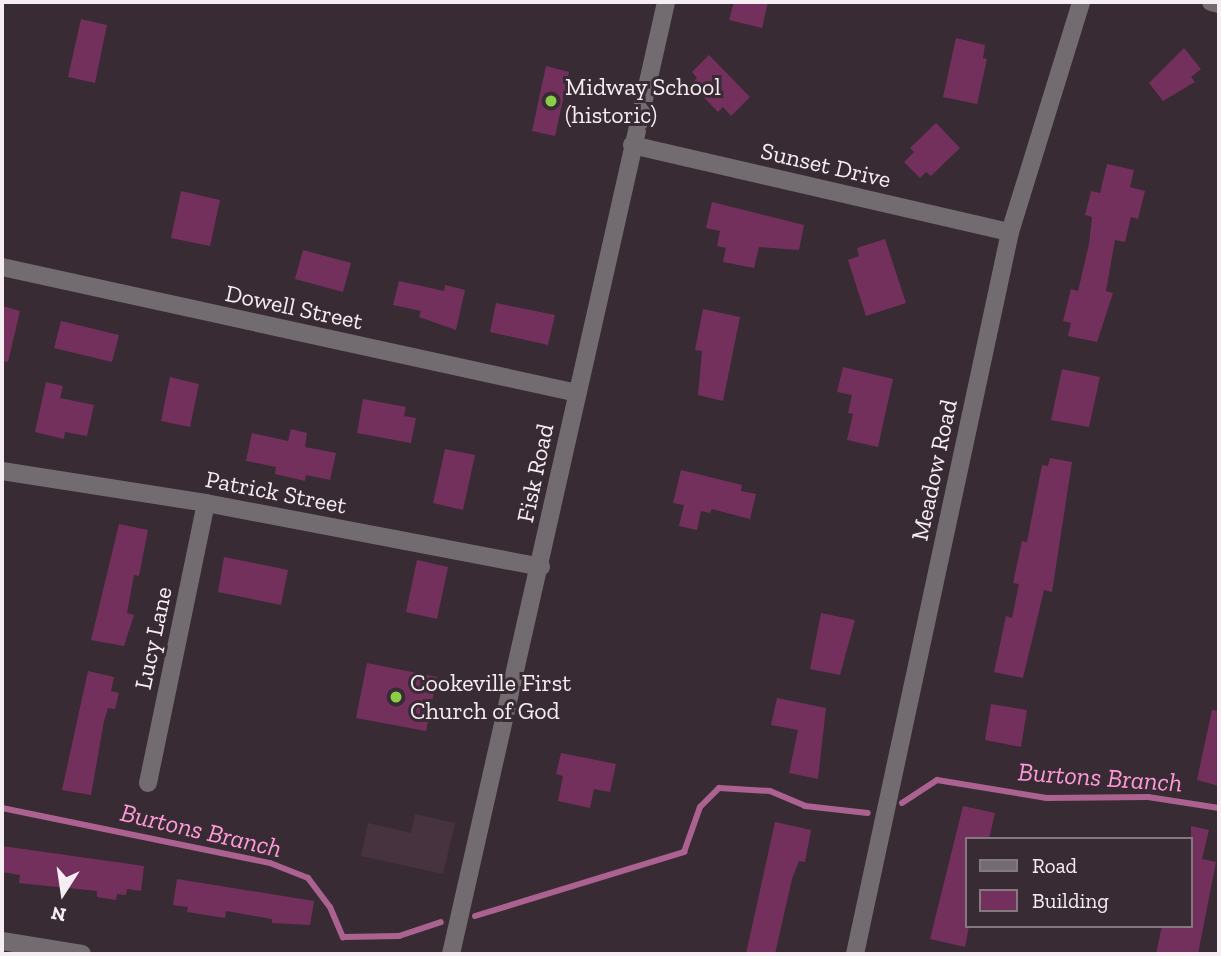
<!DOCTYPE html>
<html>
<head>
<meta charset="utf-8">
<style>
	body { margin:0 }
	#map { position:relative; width:1221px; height:956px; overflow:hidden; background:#382b33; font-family:"Zilla Slab",serif }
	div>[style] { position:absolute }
	.built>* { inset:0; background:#46333f }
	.stream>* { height:6px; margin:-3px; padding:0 3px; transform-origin:3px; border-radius:3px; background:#ab6290 }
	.building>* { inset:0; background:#73305d }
	.minor>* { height:18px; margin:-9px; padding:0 9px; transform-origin:9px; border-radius:9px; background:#726b6f }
	.dots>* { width:19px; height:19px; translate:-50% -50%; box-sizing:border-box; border:4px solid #382b33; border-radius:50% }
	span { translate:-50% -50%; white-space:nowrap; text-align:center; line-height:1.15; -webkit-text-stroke:6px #382b33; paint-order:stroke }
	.poi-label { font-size:24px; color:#f5edf1 }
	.left { translate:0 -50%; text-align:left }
	.street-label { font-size:24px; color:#f5edf1 }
	.water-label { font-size:26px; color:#fe9ad9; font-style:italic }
	.frame { position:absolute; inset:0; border:4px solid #f5edf1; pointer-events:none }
	.legend { position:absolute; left:965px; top:837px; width:228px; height:91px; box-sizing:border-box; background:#382b33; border:2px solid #84797f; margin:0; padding:9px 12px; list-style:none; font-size:21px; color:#f5edf1 }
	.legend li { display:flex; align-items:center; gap:14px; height:35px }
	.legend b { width:35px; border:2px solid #84797f }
	.north { position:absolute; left:28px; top:858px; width:70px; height:70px; -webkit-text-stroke:5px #382b33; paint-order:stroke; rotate:192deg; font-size:19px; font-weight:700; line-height:28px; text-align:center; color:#f5edf1 }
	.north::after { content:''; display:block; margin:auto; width:24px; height:32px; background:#f5edf1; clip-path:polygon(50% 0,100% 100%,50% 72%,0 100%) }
</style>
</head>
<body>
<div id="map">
	<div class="built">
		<i style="clip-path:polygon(415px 814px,455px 823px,443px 874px,361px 856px,368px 823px,411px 833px)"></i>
	</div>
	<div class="stream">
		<i style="left:902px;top:803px;width:42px;rotate:-33.3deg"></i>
		<i style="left:937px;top:780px;width:111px;rotate:9.3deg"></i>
		<i style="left:1047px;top:798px;width:101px;rotate:-0.6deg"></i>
		<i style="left:1148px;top:797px;width:72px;rotate:8.8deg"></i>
		<i style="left:2px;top:808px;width:274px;rotate:11.6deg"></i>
		<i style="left:270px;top:863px;width:41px;rotate:21.5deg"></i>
		<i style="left:308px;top:878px;width:36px;rotate:53deg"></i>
		<i style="left:330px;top:907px;width:33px;rotate:67deg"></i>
		<i style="left:343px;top:937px;width:56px;rotate:-1deg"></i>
		<i style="left:399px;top:936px;width:44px;rotate:-18.4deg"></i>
		<i style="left:475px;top:916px;width:219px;rotate:-17deg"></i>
		<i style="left:684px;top:852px;width:48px;rotate:-70.4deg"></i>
		<i style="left:700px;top:807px;width:27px;rotate:-45deg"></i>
		<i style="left:719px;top:788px;width:51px;rotate:3.4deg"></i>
		<i style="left:770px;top:791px;width:38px;rotate:23deg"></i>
		<i style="left:805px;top:806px;width:63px;rotate:6.3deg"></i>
	</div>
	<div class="building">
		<i style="clip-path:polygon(734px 2px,768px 2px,762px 28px,729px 20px)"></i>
		<i style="clip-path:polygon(81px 19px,107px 25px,95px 83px,68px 77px)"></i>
		<i style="clip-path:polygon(956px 38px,985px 45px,983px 58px,987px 59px,977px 104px,943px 97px)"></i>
		<i style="clip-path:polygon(1184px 48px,1201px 69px,1191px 77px,1195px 82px,1163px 101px,1149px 83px)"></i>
		<i style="clip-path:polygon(709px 55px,750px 97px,731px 116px,723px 107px,718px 112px,691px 84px,697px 78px,692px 72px)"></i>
		<i style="clip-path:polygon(546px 66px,569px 72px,555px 136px,532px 131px)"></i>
		<i style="clip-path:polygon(936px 123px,960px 148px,931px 176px,926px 172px,920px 178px,904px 162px,914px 152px,910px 148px)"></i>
		<i style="clip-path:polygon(1107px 164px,1134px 170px,1130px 187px,1145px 191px,1138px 219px,1131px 217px,1125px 242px,1115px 240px,1106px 291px,1113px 293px,1097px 342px,1068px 336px,1071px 323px,1063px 321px,1071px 289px,1078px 291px,1089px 244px,1092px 217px,1085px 215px,1091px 191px,1100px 193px)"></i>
		<i style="clip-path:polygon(181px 191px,220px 200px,210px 246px,171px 238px)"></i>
		<i style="clip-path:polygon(712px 202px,804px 225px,799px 250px,759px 247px,754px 268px,723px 262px,726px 248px,717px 246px,720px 231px,706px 228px)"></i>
		<i style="clip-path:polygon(885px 239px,906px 303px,866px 316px,848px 260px,859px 256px,857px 248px)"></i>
		<i style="clip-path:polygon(303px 250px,351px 263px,343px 292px,295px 279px)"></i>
		<i style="clip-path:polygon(399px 281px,444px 291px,445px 285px,465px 290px,456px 330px,419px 317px,421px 311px,393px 305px)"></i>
		<i style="clip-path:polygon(496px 303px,555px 315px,548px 345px,490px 332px)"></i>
		<i style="clip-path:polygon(2px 306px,20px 311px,8px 362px,2px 361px)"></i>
		<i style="clip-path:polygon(703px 309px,740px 317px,723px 401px,698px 395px,702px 351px,695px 350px)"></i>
		<i style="clip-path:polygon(61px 321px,119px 335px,112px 362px,54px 348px)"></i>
		<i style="clip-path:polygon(843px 367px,893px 379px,878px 447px,847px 440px,853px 414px,848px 413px,852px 395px,837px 392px)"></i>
		<i style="clip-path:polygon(1062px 369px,1100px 377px,1089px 427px,1051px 420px)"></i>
		<i style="clip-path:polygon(170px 377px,199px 384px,190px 427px,161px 421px)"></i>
		<i style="clip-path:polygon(46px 382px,63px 386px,60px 398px,94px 405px,87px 436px,65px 432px,64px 439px,35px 432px)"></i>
		<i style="clip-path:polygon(363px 399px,406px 407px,404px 416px,416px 418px,411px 443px,357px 433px)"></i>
		<i style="clip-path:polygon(291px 429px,307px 433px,305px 447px,336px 453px,330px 480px,306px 475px,305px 481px,275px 474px,276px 467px,246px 461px,252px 433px,288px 441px)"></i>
		<i style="clip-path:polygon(445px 449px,475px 455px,463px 510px,433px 503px)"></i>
		<i style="clip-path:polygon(1050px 458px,1072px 462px,1052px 592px,1044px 590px,1023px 678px,994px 672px,1006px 616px,1012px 618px,1019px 584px,1013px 583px,1022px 541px,1027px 542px,1042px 465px,1048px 466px)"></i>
		<i style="clip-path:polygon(681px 470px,742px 485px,741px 491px,756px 494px,750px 519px,712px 509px,710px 513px,701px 511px,697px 530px,679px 526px,684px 505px,673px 503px)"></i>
		<i style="clip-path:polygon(119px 524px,148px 530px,139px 576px,134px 575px,127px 613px,134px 615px,124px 646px,91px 640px)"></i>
		<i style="clip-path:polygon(224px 557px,288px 570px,281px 605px,218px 592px)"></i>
		<i style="clip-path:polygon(417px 560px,448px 567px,437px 619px,406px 612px)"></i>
		<i style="clip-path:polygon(821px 613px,855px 620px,840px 675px,810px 669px)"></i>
		<i style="clip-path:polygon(367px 663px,437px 677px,426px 731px,356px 718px)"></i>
		<i style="clip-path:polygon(88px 671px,114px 677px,111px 691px,119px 693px,115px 709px,108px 708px,104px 721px,91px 795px,62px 790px)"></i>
		<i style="clip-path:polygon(777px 698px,826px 708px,818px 779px,789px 773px,798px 730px,771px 725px)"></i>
		<i style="clip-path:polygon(991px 704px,1027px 710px,1021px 747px,985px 740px)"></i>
		<i style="clip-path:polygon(1212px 710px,1219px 711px,1219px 786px,1197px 780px)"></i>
		<i style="clip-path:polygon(561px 753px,616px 764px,610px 792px,594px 789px,590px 808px,558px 801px,563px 776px,556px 774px)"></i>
		<i style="clip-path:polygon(963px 806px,995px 813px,989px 839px,967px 839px,969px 926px,965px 947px,930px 939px)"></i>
		<i style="clip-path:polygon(775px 822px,811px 830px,805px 862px,799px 861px,792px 879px,775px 954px,746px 954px)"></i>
		<i style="clip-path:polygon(1191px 826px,1209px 830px,1202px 859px,1216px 862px,1198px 954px,1156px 954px,1162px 926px,1191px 926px)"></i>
		<i style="clip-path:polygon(2px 846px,144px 866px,141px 891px,127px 889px,126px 895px,117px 894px,116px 900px,97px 897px,97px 891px,19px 883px,20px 875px,2px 872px)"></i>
		<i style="clip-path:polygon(177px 879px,314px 901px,310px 925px,272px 923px,272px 919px,226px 911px,225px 918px,187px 912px,188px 907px,173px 905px)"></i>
	</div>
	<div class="minor">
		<i style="left:1211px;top:2px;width:8px;rotate:14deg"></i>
		<i style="left:632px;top:145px;width:388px;rotate:13deg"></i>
		<i style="left:2px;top:267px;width:589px;rotate:12.36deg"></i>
		<i style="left:2px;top:471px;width:206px;rotate:8.9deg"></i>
		<i style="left:206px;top:503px;width:341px;rotate:10.8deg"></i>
		<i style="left:148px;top:783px;width:286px;rotate:-78.3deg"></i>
		<i style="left:2px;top:941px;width:81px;rotate:9.2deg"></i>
		<i style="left:451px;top:954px;width:976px;rotate:-77.27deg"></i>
		<i style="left:855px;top:954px;width:738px;rotate:-77.88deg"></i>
		<i style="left:1010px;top:232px;width:241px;rotate:-72.8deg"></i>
	</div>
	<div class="dots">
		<i style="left:551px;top:101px;background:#8ace47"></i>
		<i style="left:396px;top:697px;background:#8ace47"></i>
	</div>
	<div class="poi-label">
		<span class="left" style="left:565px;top:101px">Midway School<br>(historic)</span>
		<span class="left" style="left:410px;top:697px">Cookeville First<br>Church of God</span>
	</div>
	<div class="street-label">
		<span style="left:826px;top:165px;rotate:13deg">Sunset Drive</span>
		<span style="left:294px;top:307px;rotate:12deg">Dowell Street</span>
		<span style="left:934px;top:470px;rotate:-78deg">Meadow Road</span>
		<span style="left:535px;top:473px;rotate:-78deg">Fisk Road</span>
		<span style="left:276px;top:492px;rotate:11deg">Patrick Street</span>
		<span style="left:153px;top:638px;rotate:-78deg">Lucy Lane</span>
	</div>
	<div class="water-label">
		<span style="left:1100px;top:778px;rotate:4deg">Burtons Branch</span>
		<span style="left:201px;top:831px;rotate:13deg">Burtons Branch</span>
	</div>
	<div class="frame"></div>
	<ul class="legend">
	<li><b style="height:9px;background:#726b6f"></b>Road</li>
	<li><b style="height:19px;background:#73305d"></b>Building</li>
	</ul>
	<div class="north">N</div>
</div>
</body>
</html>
